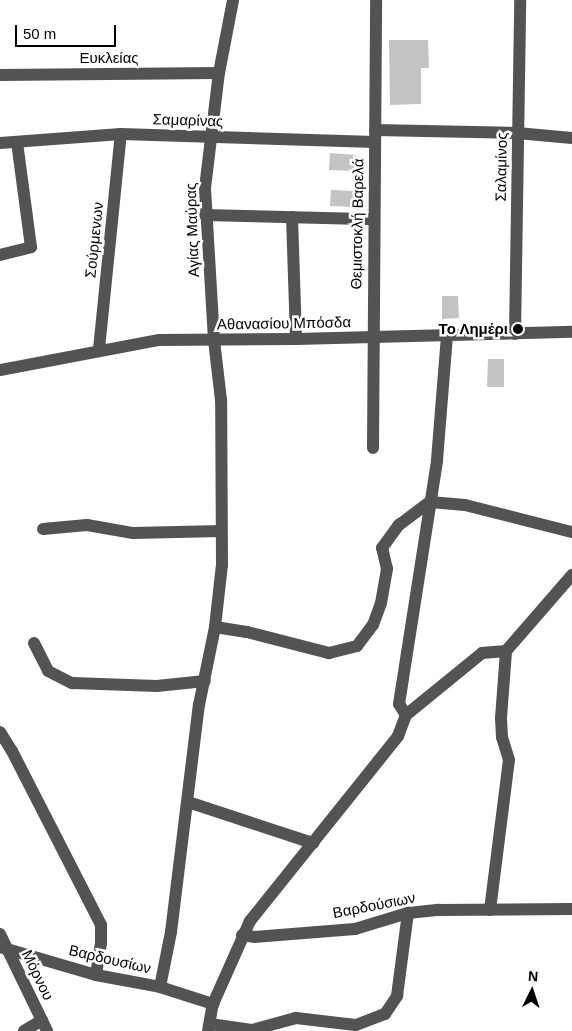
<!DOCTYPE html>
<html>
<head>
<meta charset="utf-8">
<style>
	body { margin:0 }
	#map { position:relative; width:572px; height:1031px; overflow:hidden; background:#fff; font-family:Helvetica,sans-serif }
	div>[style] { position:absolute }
	.building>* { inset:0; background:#c3c3c3 }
	.minor>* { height:12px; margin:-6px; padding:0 6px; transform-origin:6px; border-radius:6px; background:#535353 }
	.dots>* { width:14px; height:14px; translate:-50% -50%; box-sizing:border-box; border:2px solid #fff; border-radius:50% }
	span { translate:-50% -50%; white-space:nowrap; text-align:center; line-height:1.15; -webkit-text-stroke:5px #fff; paint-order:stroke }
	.street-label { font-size:15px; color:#000 }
	.poi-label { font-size:15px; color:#000; font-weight:700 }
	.right { translate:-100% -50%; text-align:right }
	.north { position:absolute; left:507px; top:966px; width:50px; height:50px; -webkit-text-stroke:4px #fff; paint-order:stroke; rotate:4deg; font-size:14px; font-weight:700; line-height:20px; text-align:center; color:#000 }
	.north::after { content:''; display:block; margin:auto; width:18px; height:22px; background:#000; clip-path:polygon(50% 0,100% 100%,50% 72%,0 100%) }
	.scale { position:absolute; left:15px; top:25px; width:101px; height:22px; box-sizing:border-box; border:2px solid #000; border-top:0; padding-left:6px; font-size:15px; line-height:18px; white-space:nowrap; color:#000; -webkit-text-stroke:4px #fff; paint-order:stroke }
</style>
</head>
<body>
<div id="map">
	<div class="building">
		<i style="clip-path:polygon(389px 40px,428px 40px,429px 68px,421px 68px,421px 104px,390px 105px)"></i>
		<i style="clip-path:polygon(330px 153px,356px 155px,355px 171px,329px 170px)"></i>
		<i style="clip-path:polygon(331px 190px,354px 191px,353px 207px,330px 206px)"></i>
		<i style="clip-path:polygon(442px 296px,458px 296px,459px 318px,442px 319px)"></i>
		<i style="clip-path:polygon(488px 359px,504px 359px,504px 387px,487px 387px)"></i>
	</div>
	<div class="minor">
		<i style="left:0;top:75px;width:219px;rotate:-0.5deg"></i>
		<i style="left:375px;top:130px;width:142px;rotate:1.2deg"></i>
		<i style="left:517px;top:133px;width:55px;rotate:5.2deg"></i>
		<i style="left:0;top:143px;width:121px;rotate:-4.3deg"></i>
		<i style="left:121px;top:134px;width:254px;rotate:1.8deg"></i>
		<i style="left:205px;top:215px;width:169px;rotate:1.4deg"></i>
		<i style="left:292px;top:217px;width:122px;rotate:88.1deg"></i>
		<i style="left:0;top:255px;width:32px;rotate:-14deg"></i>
		<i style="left:31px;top:247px;width:106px;rotate:-97.6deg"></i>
		<i style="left:515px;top:334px;width:334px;rotate:-89.1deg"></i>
		<i style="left:99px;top:349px;width:216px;rotate:-84.2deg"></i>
		<i style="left:0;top:370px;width:162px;rotate:-10.7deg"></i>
		<i style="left:159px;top:340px;width:137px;rotate:-0.4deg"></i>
		<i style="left:296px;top:339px;width:276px;rotate:-1.5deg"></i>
		<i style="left:373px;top:448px;width:448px;rotate:-89.6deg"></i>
		<i style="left:43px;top:529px;width:44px;rotate:-5.2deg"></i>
		<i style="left:87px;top:525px;width:47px;rotate:9.9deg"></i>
		<i style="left:133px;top:533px;width:88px;rotate:-1.3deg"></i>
		<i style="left:215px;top:627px;width:32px;rotate:9deg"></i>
		<i style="left:247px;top:632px;width:85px;rotate:14.4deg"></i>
		<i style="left:329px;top:653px;width:29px;rotate:-14deg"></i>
		<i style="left:357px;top:646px;width:26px;rotate:-53deg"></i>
		<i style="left:373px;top:625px;width:23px;rotate:-70deg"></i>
		<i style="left:381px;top:603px;width:35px;rotate:-80deg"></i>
		<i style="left:387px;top:569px;width:22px;rotate:-103deg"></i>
		<i style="left:382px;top:548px;width:29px;rotate:-54deg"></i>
		<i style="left:399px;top:525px;width:39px;rotate:-37deg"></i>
		<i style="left:430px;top:502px;width:35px;rotate:5deg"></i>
		<i style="left:465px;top:505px;width:110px;rotate:14.2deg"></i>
		<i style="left:34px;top:643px;width:31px;rotate:63deg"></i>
		<i style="left:48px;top:671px;width:27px;rotate:27deg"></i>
		<i style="left:72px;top:683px;width:85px;rotate:2deg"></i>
		<i style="left:157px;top:686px;width:48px;rotate:-5.9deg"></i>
		<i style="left:406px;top:715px;width:13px;rotate:-122deg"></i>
		<i style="left:399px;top:704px;width:247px;rotate:-81.1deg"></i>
		<i style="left:437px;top:460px;width:125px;rotate:-85.4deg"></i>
		<i style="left:0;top:732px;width:22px;rotate:58deg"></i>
		<i style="left:12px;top:751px;width:195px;rotate:62.9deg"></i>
		<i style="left:101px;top:925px;width:18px;rotate:90deg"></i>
		<i style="left:101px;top:943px;width:32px;rotate:99deg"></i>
		<i style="left:188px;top:802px;width:132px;rotate:18.2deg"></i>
		<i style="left:490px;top:910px;width:151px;rotate:-82.8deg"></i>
		<i style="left:509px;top:760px;width:24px;rotate:-107deg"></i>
		<i style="left:502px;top:737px;width:19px;rotate:-93deg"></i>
		<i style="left:501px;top:718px;width:67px;rotate:-85.7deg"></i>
		<i style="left:0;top:934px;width:108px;rotate:64.1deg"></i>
		<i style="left:242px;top:935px;width:12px;rotate:9deg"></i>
		<i style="left:254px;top:937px;width:101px;rotate:-4.5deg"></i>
		<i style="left:355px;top:929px;width:55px;rotate:-16.8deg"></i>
		<i style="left:408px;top:913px;width:31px;rotate:-6deg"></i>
		<i style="left:439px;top:910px;width:133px;rotate:-0.4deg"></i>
		<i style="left:0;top:947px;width:100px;rotate:16.3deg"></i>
		<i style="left:96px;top:975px;width:65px;rotate:10.6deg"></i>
		<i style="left:160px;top:987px;width:56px;rotate:17.8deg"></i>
		<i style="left:160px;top:987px;width:56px;rotate:-78.7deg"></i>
		<i style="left:171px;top:932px;width:229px;rotate:-83deg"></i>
		<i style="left:199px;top:705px;width:80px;rotate:-78.4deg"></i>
		<i style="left:215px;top:627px;width:62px;rotate:-83.6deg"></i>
		<i style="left:222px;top:565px;width:165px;rotate:-90.3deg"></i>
		<i style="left:221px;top:400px;width:60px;rotate:-96.7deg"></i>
		<i style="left:214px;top:340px;width:152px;rotate:-93.4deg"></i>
		<i style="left:205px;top:188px;width:116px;rotate:-83.1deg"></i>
		<i style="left:219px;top:73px;width:74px;rotate:-79.1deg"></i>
		<i style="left:210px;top:1024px;width:42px;rotate:8.1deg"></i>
		<i style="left:252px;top:1030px;width:46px;rotate:-15.3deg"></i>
		<i style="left:296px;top:1018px;width:60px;rotate:6.7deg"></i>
		<i style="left:356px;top:1025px;width:31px;rotate:-21deg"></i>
		<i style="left:385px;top:1014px;width:22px;rotate:-56deg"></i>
		<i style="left:397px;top:996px;width:84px;rotate:-82.5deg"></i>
		<i style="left:24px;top:1031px;width:21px;rotate:-31deg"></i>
		<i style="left:208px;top:1031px;width:27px;rotate:-80deg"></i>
		<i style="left:213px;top:1004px;width:91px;rotate:-66deg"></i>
		<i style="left:250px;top:921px;width:237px;rotate:-51.3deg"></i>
		<i style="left:398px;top:736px;width:22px;rotate:-69deg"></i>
		<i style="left:406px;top:715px;width:98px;rotate:-39.2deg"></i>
		<i style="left:482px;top:653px;width:24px;rotate:-5deg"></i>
		<i style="left:506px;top:651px;width:101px;rotate:-49deg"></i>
	</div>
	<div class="dots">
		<i style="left:518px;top:329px;background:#000"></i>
	</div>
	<div class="street-label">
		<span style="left:109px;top:58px">Ευκλείας</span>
		<span style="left:188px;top:120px;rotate:2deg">Σαμαρίνας</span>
		<span style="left:501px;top:167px;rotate:-89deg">Σαλαμίνος</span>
		<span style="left:357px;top:224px;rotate:-89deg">Θεμιστοκλή Βαρελά</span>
		<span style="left:192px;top:230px;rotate:-92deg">Αγίας Μαύρας</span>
		<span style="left:94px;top:240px;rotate:-84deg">Σούρμενων</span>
		<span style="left:284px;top:323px;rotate:-1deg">Αθανασίου Μπόσδα</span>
		<span style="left:374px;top:905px;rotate:-11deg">Βαρδούσιων</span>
		<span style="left:110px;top:959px;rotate:13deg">Βαρδουσίων</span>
		<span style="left:38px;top:975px;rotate:64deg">Μόρνου</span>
	</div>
	<div class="poi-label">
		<span class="right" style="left:508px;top:329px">Το Λημέρι</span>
	</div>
	<div class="north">N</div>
	<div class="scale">50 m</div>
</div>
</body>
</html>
